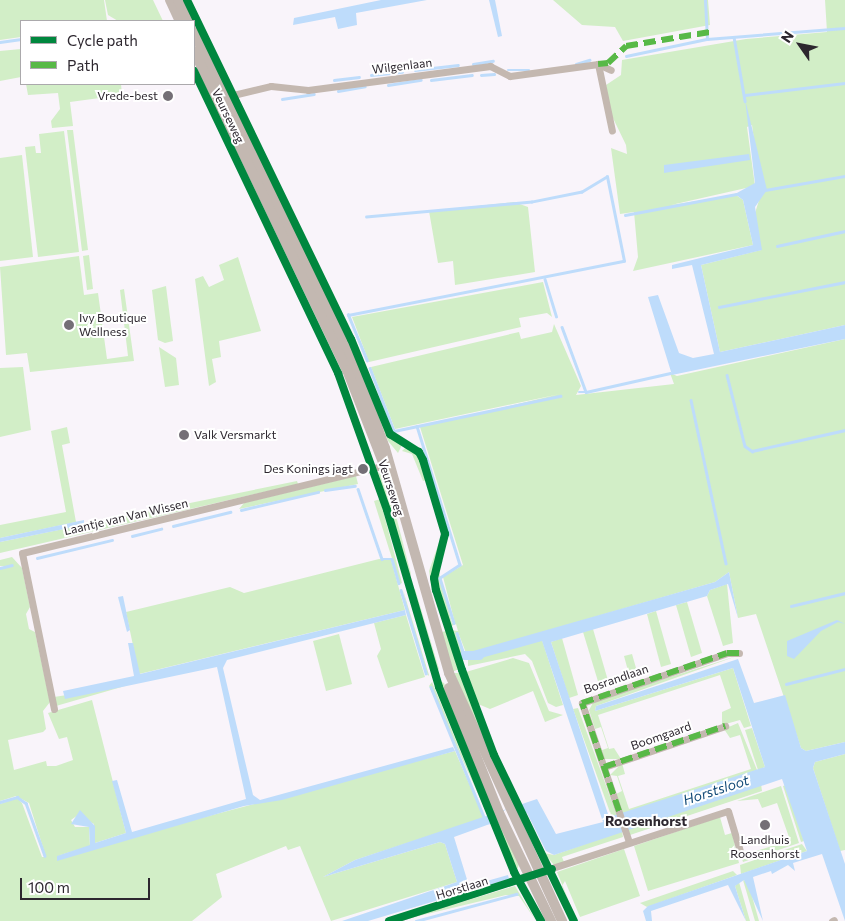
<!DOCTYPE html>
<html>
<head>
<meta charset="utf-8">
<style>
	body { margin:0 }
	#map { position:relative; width:845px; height:921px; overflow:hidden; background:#f9f4fa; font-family:Commissioner,sans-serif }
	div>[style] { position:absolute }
	.green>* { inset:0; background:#d2eec7 }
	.water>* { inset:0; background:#bedcfb }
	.pier>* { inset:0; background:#f9f4fa }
	.stream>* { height:2.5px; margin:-1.25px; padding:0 1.25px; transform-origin:1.25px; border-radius:1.25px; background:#bedcfb }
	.canal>* { height:9px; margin:-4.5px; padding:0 4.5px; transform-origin:4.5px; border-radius:4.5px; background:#bedcfb }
	.street>* { height:7px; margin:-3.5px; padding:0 3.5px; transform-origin:3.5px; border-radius:3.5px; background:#c4b8b0 }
	.secondary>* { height:10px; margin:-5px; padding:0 5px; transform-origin:5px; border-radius:5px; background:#c3b8b1 }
	.quiet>* { height:6px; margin-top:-3px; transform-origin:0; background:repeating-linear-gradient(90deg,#58b947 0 12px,transparent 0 18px) }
	.cycleway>* { height:8px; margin:-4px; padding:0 4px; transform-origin:4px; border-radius:4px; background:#00873e }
	.dots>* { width:14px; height:14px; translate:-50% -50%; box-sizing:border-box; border:2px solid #fff; border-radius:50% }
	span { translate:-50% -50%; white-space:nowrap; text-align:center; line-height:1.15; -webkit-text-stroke:4px #fff; paint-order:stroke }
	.street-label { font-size:12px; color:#2d272f }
	.poi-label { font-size:12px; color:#2d272f }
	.right { translate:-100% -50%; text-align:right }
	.left { translate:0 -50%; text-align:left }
	.water-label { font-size:14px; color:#134b78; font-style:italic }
	.neighbourhood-label { font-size:14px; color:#2d272f; font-weight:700 }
	.legend { position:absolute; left:20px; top:20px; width:175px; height:65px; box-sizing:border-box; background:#fff; border:1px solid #aba9ac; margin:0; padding:6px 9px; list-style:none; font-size:15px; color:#2d272f }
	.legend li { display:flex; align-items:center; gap:10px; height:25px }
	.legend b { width:25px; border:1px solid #aba9ac }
	.north { position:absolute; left:775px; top:20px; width:50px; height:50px; -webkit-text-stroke:4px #fff; paint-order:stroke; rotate:303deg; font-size:14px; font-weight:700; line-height:20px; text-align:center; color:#2d272f }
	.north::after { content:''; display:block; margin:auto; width:18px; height:22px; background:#2d272f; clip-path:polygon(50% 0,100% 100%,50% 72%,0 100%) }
	.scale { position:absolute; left:20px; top:878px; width:130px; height:22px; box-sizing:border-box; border:2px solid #2d272f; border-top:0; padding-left:6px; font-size:15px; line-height:18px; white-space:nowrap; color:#2d272f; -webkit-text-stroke:4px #fff; paint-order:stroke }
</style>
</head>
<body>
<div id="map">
	<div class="green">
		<i style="clip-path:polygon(0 0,104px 0,107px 21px,21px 21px,21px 37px,0 40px)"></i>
		<i style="clip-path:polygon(105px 0,153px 0,163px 21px,118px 21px,108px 15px)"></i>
		<i style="clip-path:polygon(553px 0,708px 0,710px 25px,623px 41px,615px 27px,582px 25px)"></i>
		<i style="clip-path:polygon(825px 0,845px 0,845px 325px,720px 352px,701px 265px,761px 250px,755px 213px,761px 194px,752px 125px,747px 127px,755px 186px,671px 205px,736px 195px,743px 200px,753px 245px,633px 271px,638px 257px,634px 212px,620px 214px,611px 148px,627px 154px,626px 145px,611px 114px,606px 85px,621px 75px,622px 60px,746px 39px,827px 32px)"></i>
		<i style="clip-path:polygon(21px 49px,21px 77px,0 81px,0 51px)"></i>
		<i style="clip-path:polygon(26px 84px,121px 84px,122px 95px,70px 102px,73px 126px,52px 128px,51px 121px,60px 109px,58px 93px,28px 95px)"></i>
		<i style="clip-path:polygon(67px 130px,73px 130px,88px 250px,82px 251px)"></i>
		<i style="clip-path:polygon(64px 131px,79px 252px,38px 257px,25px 147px,35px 146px,36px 153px,41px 153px,39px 134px)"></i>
		<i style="clip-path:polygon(22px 155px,33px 257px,0 261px,0 158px)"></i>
		<i style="clip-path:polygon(514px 202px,528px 207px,535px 272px,455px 285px,453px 261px,438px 263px,429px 211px)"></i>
		<i style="clip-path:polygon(293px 221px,331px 300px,325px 300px,325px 291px,289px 223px)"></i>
		<i style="clip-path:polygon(89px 255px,93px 289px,87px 290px,83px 256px)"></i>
		<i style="clip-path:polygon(79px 256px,84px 295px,98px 293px,107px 359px,128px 356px,120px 290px,124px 289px,134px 361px,30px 372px,27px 353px,6px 355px,0 267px)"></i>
		<i style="clip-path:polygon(238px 257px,261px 331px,219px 341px,221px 357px,212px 359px,216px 382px,209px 386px,195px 279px,203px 276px,209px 287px,224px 280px,219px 265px)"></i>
		<i style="clip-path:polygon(543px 282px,552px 317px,547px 313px,519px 318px,521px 327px,369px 362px,352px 317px)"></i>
		<i style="clip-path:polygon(166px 286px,173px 341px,165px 343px,158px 340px,152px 290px)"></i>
		<i style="clip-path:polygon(554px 324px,581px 386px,576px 395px,674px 384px,670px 373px,677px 376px,845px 339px,845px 742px,806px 751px,801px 748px,756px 614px,738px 618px,729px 572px,715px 582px,473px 652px,466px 653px,458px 632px,464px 657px,460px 658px,450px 630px,458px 631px,456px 624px,449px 627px,436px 575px,438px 568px,452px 623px,455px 623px,443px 577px,463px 565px,420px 427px,560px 394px,395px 429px,371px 367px,519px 332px,521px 339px,552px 332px)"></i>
		<i style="clip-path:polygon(159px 347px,176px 358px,179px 385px,165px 387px)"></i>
		<i style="clip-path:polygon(23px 367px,31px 430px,0 437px,0 368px)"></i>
		<i style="clip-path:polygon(364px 371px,387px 434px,402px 445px,398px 453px,388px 441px,359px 373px)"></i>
		<i style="clip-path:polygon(67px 427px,70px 443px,62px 445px,76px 522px,0 538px,0 525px,66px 512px,51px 431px)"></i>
		<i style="clip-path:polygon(406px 447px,418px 455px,427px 480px,423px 481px,412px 454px,402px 451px)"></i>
		<i style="clip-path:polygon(378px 472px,384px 476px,396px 516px,411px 574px,408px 579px)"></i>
		<i style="clip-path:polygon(356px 476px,358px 484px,239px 509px,244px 503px)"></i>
		<i style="clip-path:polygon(297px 481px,298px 484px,0 553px,0 542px)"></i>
		<i style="clip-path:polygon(380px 499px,402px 583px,400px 584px,374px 501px)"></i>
		<i style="clip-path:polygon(443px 531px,442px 551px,431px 583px,429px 571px)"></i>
		<i style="clip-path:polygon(12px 557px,22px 568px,30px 607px,26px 614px,29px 629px,35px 632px,50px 702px,43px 711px,46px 729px,43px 732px,8px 740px,14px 770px,46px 761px,47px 766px,56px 766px,73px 760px,67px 737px,59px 739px,48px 713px,92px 700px,126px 833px,95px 843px,94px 824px,78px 815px,71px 820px,75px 827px,89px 827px,90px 846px,57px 856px,455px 751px,484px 818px,355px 860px,323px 877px,440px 842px,445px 844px,457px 882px,331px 921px,300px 846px,288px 850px,286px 846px,216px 874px,222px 897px,192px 921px,0 921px,0 804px,17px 798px,22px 803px,42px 857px,46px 857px,29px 803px,16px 796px,0 801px,0 569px,13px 566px,0 566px,0 560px)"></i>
		<i style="clip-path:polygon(379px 559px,391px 560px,405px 610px,139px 674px,126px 612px,230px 587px,244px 593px)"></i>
		<i style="clip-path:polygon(727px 584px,733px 643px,723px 646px,707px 596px,710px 590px)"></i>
		<i style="clip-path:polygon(415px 589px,439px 669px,436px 673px,411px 590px)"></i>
		<i style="clip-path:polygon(403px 590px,429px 675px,428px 676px,408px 612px)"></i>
		<i style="clip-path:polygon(687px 602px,702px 653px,691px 657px,676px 605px)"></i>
		<i style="clip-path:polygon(656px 611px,671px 664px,661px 667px,647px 614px)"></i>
		<i style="clip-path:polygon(406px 615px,425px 677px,388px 688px,377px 656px,381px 649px,374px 623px)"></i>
		<i style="clip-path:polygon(593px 629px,609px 684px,600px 688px,583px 632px)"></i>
		<i style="clip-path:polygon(446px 631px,459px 669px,452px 672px,442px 632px)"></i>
		<i style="clip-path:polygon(339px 634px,352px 684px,326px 691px,313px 641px)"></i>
		<i style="clip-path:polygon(562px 638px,578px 695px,569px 698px,551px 642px)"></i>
		<i style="clip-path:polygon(542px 640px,563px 705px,556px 707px,548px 703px,532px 661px,525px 654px,468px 666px,468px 660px)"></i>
		<i style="clip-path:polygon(632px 654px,638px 675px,630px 678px,624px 656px)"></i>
		<i style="clip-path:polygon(737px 656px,596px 706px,595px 711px,733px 668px,751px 726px,744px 728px,740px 720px,722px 725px,722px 712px,731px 708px,720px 675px,598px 715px,609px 749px,614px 748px,621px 759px,604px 759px,602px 750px,608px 748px,601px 727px,595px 729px,589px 710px,594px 701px)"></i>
		<i style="clip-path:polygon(513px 658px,529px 663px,549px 711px,563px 715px,545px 722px,533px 691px,490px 709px,478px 704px,466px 672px)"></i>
		<i style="clip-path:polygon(452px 673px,461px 673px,492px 753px,486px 750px)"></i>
		<i style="clip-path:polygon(438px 680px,444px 683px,519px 864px,517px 871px)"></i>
		<i style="clip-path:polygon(432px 682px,459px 748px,489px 818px,429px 686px)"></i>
		<i style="clip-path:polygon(125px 686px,56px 706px,54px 697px)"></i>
		<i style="clip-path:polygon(578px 708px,617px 816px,612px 818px,573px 709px)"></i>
		<i style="clip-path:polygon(738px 723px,757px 770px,623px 815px,616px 794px,622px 791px,617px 776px,610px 775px,622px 763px,625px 774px,618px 776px,629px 809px,751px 769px,740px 735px,730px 738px,724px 729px)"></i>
		<i style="clip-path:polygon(752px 728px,765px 767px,758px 770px,745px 730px)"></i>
		<i style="clip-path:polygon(845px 754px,845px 850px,840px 851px,813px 768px,815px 762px)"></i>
		<i style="clip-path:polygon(761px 784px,762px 791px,630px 835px,628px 829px)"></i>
		<i style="clip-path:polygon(786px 785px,804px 841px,801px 842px,783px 786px)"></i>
		<i style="clip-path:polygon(781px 786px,799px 843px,743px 862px,741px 856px,790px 840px,777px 803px,762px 808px,758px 799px,737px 801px)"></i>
		<i style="clip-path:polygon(720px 817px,725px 835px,732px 833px,739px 863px,648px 891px,634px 846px)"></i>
		<i style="clip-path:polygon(622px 831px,623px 837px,562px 857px,564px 862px,554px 865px,544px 853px,554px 855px)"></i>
		<i style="clip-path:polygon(802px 844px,807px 851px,741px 874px,740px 865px)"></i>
		<i style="clip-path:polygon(624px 849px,640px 896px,580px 917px,565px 881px,562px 886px,577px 921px,557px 872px)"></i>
		<i style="clip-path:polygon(733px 871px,737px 875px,647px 907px,640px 903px)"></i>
		<i style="clip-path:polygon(743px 880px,748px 882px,759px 921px,755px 921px)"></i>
		<i style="clip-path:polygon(739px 882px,750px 921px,746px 921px,735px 886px)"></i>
		<i style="clip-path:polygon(515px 886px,536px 921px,519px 896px,506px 895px,398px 921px)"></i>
	</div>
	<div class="water">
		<i style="clip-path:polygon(381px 0,427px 0,356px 13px,357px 25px,338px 29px,335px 17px,293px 25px,294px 18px)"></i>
		<i style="clip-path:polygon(489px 0,495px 0,502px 36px,498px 37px)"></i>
		<i style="clip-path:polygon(745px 99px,767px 190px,755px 207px,762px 250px,701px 265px,720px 352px,845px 325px,845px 339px,672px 375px,648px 297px,658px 295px,679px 353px,693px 358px,714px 354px,692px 265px,672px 269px,672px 265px,753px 245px,743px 200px,735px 194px,755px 183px)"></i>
		<i style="clip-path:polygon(749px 154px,750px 160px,664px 173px,664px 165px)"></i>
		<i style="clip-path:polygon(84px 520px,84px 525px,0 542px,0 538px)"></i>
		<i style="clip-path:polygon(729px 572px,738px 618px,728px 584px,710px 590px,707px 596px,551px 642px,609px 817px,765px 767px,733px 668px,595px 711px,596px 706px,738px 659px,754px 703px,785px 695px,801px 748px,806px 751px,845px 742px,845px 754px,815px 762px,813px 768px,845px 864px,845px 921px,822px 854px,793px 863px,795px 871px,788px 865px,772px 874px,771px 871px,753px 877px,763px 921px,744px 880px,735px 886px,746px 921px,728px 885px,651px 911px,652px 921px,646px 921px,643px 911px,648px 906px,807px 851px,782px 779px,554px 855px,546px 851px,527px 813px,487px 825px,454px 837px,469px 886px,508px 875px,509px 879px,368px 921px,342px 921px,457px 882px,445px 844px,440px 842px,323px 877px,355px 860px,537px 799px,556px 834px,603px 822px,542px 641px,481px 658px,468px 660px,466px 653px,715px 582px)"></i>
		<i style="clip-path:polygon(123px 596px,130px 630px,127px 632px,118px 597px)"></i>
		<i style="clip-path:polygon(405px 610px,406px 615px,227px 660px,223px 668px,253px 795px,260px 800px,453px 747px,455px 751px,282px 800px,244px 806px,57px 861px,57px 856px,90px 845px,89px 827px,71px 824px,80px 810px,95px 826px,95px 843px,126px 833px,112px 781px,117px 780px,132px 832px,246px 799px,217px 667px,65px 699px,63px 691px,134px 676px,128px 643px,133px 643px,140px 674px)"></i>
		<i style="clip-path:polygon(837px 620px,845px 624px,838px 622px,821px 631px,794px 659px,787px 656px,787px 641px)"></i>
	</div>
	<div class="pier">
		<i style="clip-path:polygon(521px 804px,527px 816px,492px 826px,488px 817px)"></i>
	</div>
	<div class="stream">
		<i style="left:734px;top:37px;width:65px;rotate:80.2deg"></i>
		<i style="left:707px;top:39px;width:138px;rotate:-4.6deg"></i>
		<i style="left:0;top:42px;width:21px;rotate:-8deg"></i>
		<i style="left:626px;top:56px;width:83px;rotate:-11.9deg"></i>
		<i style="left:707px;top:39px;width:39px;rotate:-93deg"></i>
		<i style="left:473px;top:64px;width:20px;rotate:-9deg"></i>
		<i style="left:576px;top:64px;width:14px;rotate:-17deg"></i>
		<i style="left:415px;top:70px;width:43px;rotate:-6.6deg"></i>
		<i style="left:508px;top:70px;width:21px"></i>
		<i style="left:371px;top:75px;width:31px;rotate:-6deg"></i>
		<i style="left:481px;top:75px;width:13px;rotate:-4deg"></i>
		<i style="left:334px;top:80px;width:25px;rotate:-7deg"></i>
		<i style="left:431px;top:80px;width:41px;rotate:-7deg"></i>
		<i style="left:388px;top:85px;width:33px;rotate:-9deg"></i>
		<i style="left:338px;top:91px;width:27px;rotate:-10deg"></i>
		<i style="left:745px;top:95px;width:101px;rotate:-6.8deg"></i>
		<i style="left:282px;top:99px;width:32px;rotate:-9deg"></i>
		<i style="left:765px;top:190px;width:81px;rotate:-9.9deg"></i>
		<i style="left:625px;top:215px;width:113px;rotate:-10.7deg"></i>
		<i style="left:777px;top:246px;width:70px;rotate:-12.4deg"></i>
		<i style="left:545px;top:279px;width:39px;rotate:73deg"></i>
		<i style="left:719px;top:307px;width:128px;rotate:-11.2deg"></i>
		<i style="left:562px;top:327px;width:69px;rotate:69.7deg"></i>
		<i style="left:586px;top:392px;width:86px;rotate:-12.7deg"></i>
		<i style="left:367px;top:361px;width:50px;rotate:-112.4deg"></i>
		<i style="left:348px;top:315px;width:281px;rotate:-11.1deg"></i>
		<i style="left:624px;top:261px;width:86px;rotate:-101.4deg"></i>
		<i style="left:607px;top:177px;width:29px;rotate:149deg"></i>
		<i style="left:582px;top:192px;width:51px;rotate:168.7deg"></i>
		<i style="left:532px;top:202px;width:166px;rotate:174.8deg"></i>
		<i style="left:370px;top:368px;width:67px;rotate:69.1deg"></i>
		<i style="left:394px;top:431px;width:170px;rotate:-11.9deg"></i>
		<i style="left:727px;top:375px;width:73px;rotate:75.8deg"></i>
		<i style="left:745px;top:446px;width:9px;rotate:36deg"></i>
		<i style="left:752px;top:451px;width:95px;rotate:-12.7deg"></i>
		<i style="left:579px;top:392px;width:7px"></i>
		<i style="left:691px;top:400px;width:167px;rotate:77.9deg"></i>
		<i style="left:417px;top:426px;width:145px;rotate:72.8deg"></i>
		<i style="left:460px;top:565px;width:24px;rotate:147deg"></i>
		<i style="left:440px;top:578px;width:47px;rotate:72.7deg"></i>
		<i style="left:358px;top:489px;width:74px;rotate:71.1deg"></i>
		<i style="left:382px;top:559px;width:10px"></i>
		<i style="left:392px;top:559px;width:25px;rotate:74deg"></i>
		<i style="left:325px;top:490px;width:30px;rotate:-8deg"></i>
		<i style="left:241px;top:510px;width:79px;rotate:-13.2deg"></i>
		<i style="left:173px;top:526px;width:59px;rotate:-13.8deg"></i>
		<i style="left:132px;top:536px;width:30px;rotate:-14deg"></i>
		<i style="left:37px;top:558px;width:77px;rotate:-13.5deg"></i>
		<i style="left:0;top:568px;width:12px;rotate:-14deg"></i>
		<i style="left:401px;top:590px;width:87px;rotate:73.2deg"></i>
		<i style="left:791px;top:606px;width:56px;rotate:-13.5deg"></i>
		<i style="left:457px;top:633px;width:23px;rotate:72deg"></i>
		<i style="left:786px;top:684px;width:61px;rotate:-14.3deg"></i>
		<i style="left:431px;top:687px;width:143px;rotate:67.8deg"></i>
		<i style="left:0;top:802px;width:18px;rotate:-16deg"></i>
		<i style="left:17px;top:797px;width:11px;rotate:34deg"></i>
		<i style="left:26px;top:803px;width:56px;rotate:70.3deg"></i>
		<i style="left:416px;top:921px;width:104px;rotate:-15.1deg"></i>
	</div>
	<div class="canal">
		<i style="left:464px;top:655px;width:15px"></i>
	</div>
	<div class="street">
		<i style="left:598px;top:64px;width:14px;rotate:25deg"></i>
		<i style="left:208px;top:101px;width:65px;rotate:-13.4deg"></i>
		<i style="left:271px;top:86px;width:37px;rotate:6deg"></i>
		<i style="left:308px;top:90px;width:184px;rotate:-7.5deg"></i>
		<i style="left:490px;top:66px;width:22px;rotate:27deg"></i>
		<i style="left:510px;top:76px;width:89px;rotate:-7.8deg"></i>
		<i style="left:598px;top:64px;width:68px;rotate:78.2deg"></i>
		<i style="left:54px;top:709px;width:159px;rotate:-101.6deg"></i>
		<i style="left:22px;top:553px;width:375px;rotate:-13.6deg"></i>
		<i style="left:604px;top:767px;width:128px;rotate:-18.7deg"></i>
		<i style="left:629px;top:842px;width:147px;rotate:-108.7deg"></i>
		<i style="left:582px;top:703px;width:153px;rotate:-19deg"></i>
		<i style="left:727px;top:653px;width:12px"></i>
		<i style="left:389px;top:921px;width:356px;rotate:-18deg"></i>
		<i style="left:728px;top:811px;width:42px;rotate:73.3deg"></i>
		<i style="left:832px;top:921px;width:2px;rotate:-27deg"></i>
	</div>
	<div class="secondary">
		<i style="left:170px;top:0;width:23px;rotate:65deg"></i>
		<i style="left:178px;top:0;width:24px;rotate:62deg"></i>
		<i style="left:194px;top:32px;width:372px;rotate:64.3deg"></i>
		<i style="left:355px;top:367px;width:86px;rotate:69.7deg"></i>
		<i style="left:385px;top:448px;width:234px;rotate:74.1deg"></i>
		<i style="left:449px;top:673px;width:273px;rotate:65.5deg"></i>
		<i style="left:194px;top:51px;width:354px;rotate:64.4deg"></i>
		<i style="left:347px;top:370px;width:102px;rotate:68.7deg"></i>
		<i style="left:449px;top:688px;width:135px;rotate:68.2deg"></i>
		<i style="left:499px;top:813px;width:120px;rotate:64.3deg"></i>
	</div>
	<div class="quiet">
		<i style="left:598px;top:64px;width:10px;rotate:-6deg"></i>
		<i style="left:608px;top:63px;width:25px;rotate:-43deg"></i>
		<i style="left:626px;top:46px;width:85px;rotate:-9.5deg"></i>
		<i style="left:604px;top:767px;width:128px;rotate:-18.7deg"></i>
		<i style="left:619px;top:811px;width:114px;rotate:-108.9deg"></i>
		<i style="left:582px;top:703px;width:153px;rotate:-19deg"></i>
		<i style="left:727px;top:653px;width:12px"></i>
	</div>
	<div class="cycleway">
		<i style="left:187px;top:0;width:377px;rotate:64.2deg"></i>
		<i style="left:351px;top:339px;width:103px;rotate:67.7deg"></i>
		<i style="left:390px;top:434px;width:34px;rotate:32deg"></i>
		<i style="left:419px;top:452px;width:9px;rotate:63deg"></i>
		<i style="left:423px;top:460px;width:77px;rotate:73.4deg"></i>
		<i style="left:445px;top:534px;width:45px;rotate:104deg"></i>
		<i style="left:434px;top:578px;width:12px;rotate:81deg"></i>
		<i style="left:436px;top:590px;width:84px;rotate:72deg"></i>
		<i style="left:462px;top:670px;width:91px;rotate:69.4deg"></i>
		<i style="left:494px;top:755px;width:184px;rotate:64.3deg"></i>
		<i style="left:194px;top:71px;width:335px;rotate:64.5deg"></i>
		<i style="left:338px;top:373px;width:145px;rotate:70.3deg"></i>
		<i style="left:387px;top:510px;width:184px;rotate:73.6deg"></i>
		<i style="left:439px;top:687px;width:200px;rotate:67.9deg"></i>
		<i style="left:514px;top:872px;width:56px;rotate:61.1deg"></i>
		<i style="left:389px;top:921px;width:171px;rotate:-17.7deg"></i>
	</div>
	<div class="dots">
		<i style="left:168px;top:96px;background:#746f76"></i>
		<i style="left:69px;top:325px;background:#746f76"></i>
		<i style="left:184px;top:435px;background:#746f76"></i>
		<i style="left:363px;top:469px;background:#746f76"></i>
		<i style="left:765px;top:825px;background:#746f76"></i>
	</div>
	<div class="street-label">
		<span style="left:402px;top:66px;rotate:-7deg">Wilgenlaan</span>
		<span style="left:228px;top:116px;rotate:64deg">Veurseweg</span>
		<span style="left:391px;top:488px;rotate:72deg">Veurseweg</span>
		<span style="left:126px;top:517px;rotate:-13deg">Laantje van Van Wissen</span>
		<span style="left:616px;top:679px;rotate:-19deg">Bosrandlaan</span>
		<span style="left:661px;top:736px;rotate:-19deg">Boomgaard</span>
		<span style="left:462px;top:888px;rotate:-17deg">Horstlaan</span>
	</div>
	<div class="poi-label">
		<span class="right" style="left:158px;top:96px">Vrede-best</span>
		<span class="left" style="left:79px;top:325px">Ivy Boutique<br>Wellness</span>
		<span class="left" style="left:194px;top:435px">Valk Versmarkt</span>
		<span class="right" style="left:353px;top:469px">Des Konings jagt</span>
		<span style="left:765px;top:847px">Landhuis<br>Roosenhorst</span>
	</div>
	<div class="water-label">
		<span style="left:716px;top:790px;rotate:-18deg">Horstsloot</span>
	</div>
	<div class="neighbourhood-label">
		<span style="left:646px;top:821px">Roosenhorst</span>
	</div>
	<ul class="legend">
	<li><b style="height:6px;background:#00873e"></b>Cycle path</li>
	<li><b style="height:6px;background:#58b947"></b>Path</li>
	</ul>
	<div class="north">N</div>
	<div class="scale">100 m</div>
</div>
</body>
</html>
